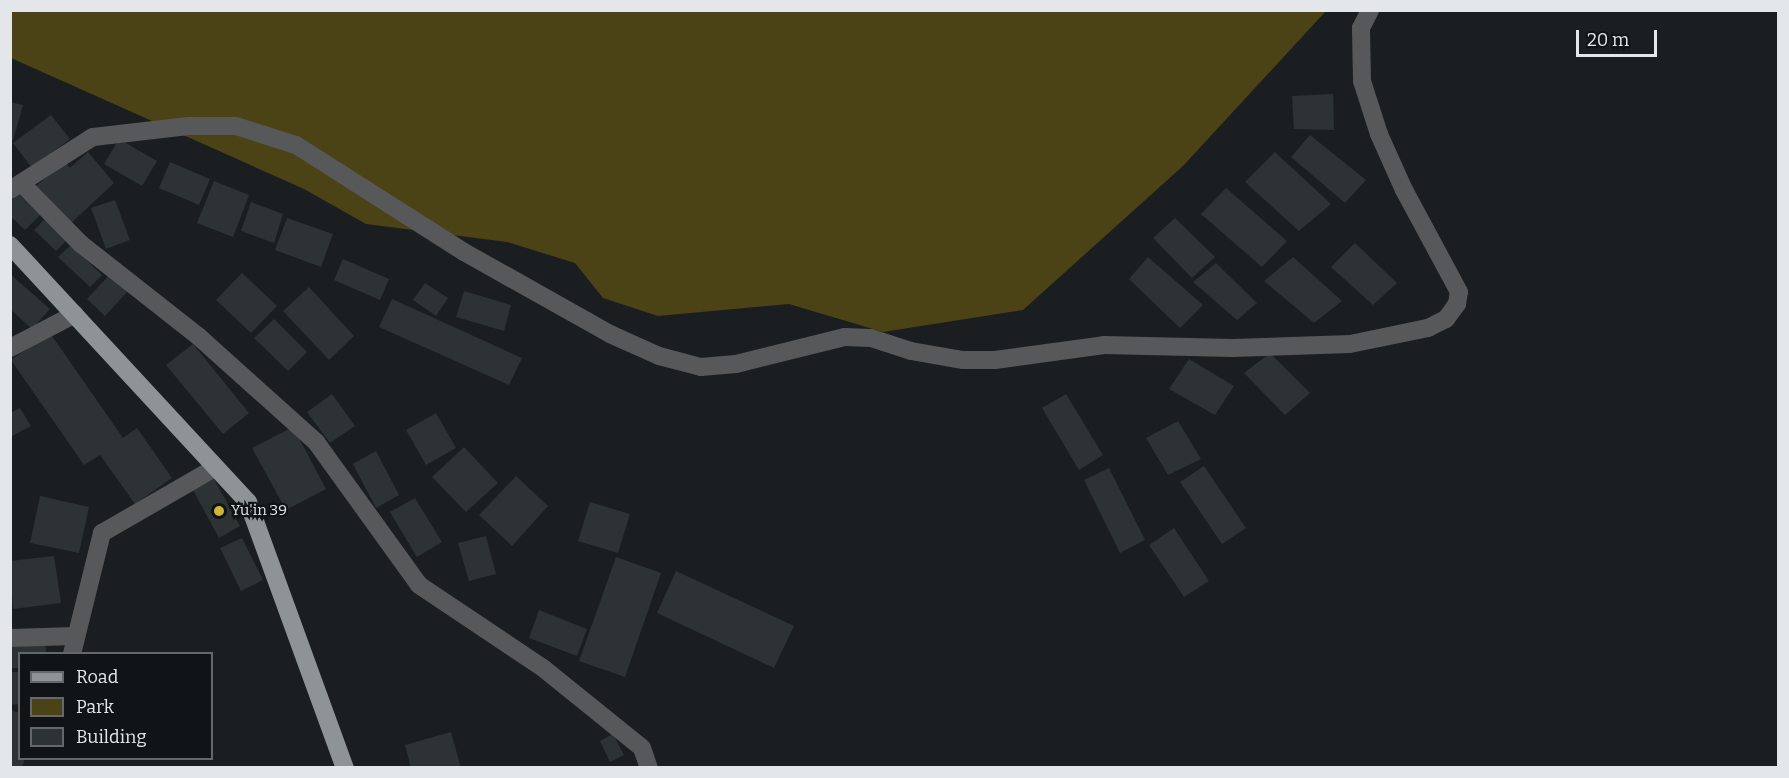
<!DOCTYPE html>
<html>
<head>
<meta charset="utf-8">
<style>
	body { margin:0 }
	#map { position:relative; width:1789px; height:778px; overflow:hidden; background:#1a1e20; font-family:Bitter,serif }
	div>[style] { position:absolute }
	.green>* { inset:0; background:#4b4215 }
	.building>* { inset:0; background:#2d3234 }
	.street>* { height:18px; margin:-9px; padding:0 9px; transform-origin:9px; border-radius:9px; background:#565859 }
	.primary>* { height:18px; margin:-9px; padding:0 9px; transform-origin:9px; border-radius:9px; background:#8e9395 }
	.dots>* { width:16px; height:16px; translate:-50% -50%; box-sizing:border-box; border:3px solid #111416; border-radius:50% }
	span { translate:-50% -50%; white-space:nowrap; text-align:center; line-height:1.15; -webkit-text-stroke:4.5px #111416; paint-order:stroke }
	.poi-label { font-size:15px; color:#e4e7e9 }
	.left { translate:0 -50%; text-align:left }
	.frame { position:absolute; inset:0; border:12px solid #e4e7e9; pointer-events:none }
	.legend { position:absolute; left:18px; top:652px; width:195px; height:108px; box-sizing:border-box; background:#111416; border:2px solid #65686a; margin:0; padding:8px 10px; list-style:none; font-size:18px; color:#e4e7e9 }
	.legend li { display:flex; align-items:center; gap:12px; height:30px }
	.legend b { width:30px; border:2px solid #65686a }
	.scale { position:absolute; left:1576px; top:30px; width:81px; height:27px; box-sizing:border-box; border:3px solid #e4e7e9; border-top:0; padding-left:8px; font-size:18px; line-height:21px; white-space:nowrap; color:#e4e7e9; -webkit-text-stroke:4px #111416; paint-order:stroke }
</style>
</head>
<body>
<div id="map">
	<div class="green">
		<i style="clip-path:polygon(11px 10px,1326px 11px,1183px 166px,1023px 310px,883px 332px,789px 304px,658px 316px,603px 298px,575px 263px,507px 242px,366px 224px,304px 189px,11px 58px)"></i>
	</div>
	<div class="building">
		<i style="clip-path:polygon(1333px 94px,1334px 130px,1294px 129px,1292px 96px)"></i>
		<i style="clip-path:polygon(10px 102px,23px 105px,13px 140px,10px 139px)"></i>
		<i style="clip-path:polygon(51px 115px,70px 139px,32px 168px,13px 143px)"></i>
		<i style="clip-path:polygon(1310px 135px,1366px 180px,1345px 203px,1291px 157px)"></i>
		<i style="clip-path:polygon(119px 139px,157px 161px,142px 186px,104px 164px)"></i>
		<i style="clip-path:polygon(88px 152px,114px 183px,68px 226px,35px 187px,65px 162px,70px 168px)"></i>
		<i style="clip-path:polygon(1275px 152px,1331px 204px,1299px 231px,1245px 182px)"></i>
		<i style="clip-path:polygon(170px 162px,210px 179px,199px 205px,159px 188px)"></i>
		<i style="clip-path:polygon(214px 181px,249px 195px,233px 237px,197px 223px)"></i>
		<i style="clip-path:polygon(1226px 188px,1287px 241px,1262px 267px,1201px 214px)"></i>
		<i style="clip-path:polygon(18px 194px,40px 215px,25px 230px,10px 216px,10px 202px)"></i>
		<i style="clip-path:polygon(115px 200px,130px 240px,106px 249px,91px 208px)"></i>
		<i style="clip-path:polygon(251px 202px,283px 214px,274px 243px,241px 231px)"></i>
		<i style="clip-path:polygon(46px 218px,68px 239px,56px 251px,34px 230px)"></i>
		<i style="clip-path:polygon(287px 218px,333px 234px,321px 267px,275px 250px)"></i>
		<i style="clip-path:polygon(1175px 218px,1215px 257px,1192px 278px,1153px 238px)"></i>
		<i style="clip-path:polygon(1355px 243px,1397px 283px,1373px 305px,1331px 267px)"></i>
		<i style="clip-path:polygon(71px 245px,102px 275px,90px 287px,58px 257px)"></i>
		<i style="clip-path:polygon(1148px 257px,1203px 305px,1180px 328px,1129px 279px)"></i>
		<i style="clip-path:polygon(1293px 257px,1342px 301px,1314px 323px,1264px 281px)"></i>
		<i style="clip-path:polygon(343px 259px,389px 279px,380px 300px,334px 280px)"></i>
		<i style="clip-path:polygon(1216px 263px,1257px 303px,1237px 320px,1193px 282px)"></i>
		<i style="clip-path:polygon(111px 273px,129px 290px,105px 316px,87px 299px)"></i>
		<i style="clip-path:polygon(242px 273px,277px 306px,251px 333px,216px 300px)"></i>
		<i style="clip-path:polygon(10px 274px,50px 309px,32px 329px,10px 309px)"></i>
		<i style="clip-path:polygon(425px 283px,448px 298px,436px 316px,413px 300px)"></i>
		<i style="clip-path:polygon(309px 287px,354px 336px,329px 360px,283px 311px)"></i>
		<i style="clip-path:polygon(464px 291px,511px 305px,504px 331px,456px 317px)"></i>
		<i style="clip-path:polygon(392px 299px,522px 358px,509px 385px,379px 327px)"></i>
		<i style="clip-path:polygon(274px 319px,307px 352px,288px 371px,254px 338px)"></i>
		<i style="clip-path:polygon(50px 333px,123px 438px,137px 428px,172px 478px,135px 504px,100px 455px,84px 465px,11px 360px)"></i>
		<i style="clip-path:polygon(193px 344px,249px 413px,223px 434px,166px 365px)"></i>
		<i style="clip-path:polygon(1270px 353px,1310px 393px,1285px 415px,1244px 373px)"></i>
		<i style="clip-path:polygon(1189px 359px,1234px 386px,1215px 415px,1169px 389px)"></i>
		<i style="clip-path:polygon(332px 394px,355px 426px,330px 443px,307px 412px)"></i>
		<i style="clip-path:polygon(1066px 394px,1103px 455px,1079px 470px,1042px 408px)"></i>
		<i style="clip-path:polygon(20px 408px,31px 426px,10px 437px,10px 413px)"></i>
		<i style="clip-path:polygon(436px 413px,456px 448px,426px 465px,406px 430px)"></i>
		<i style="clip-path:polygon(1178px 421px,1201px 459px,1168px 475px,1146px 438px)"></i>
		<i style="clip-path:polygon(293px 427px,326px 489px,286px 510px,252px 448px)"></i>
		<i style="clip-path:polygon(464px 447px,498px 483px,466px 512px,432px 477px)"></i>
		<i style="clip-path:polygon(376px 451px,399px 495px,376px 508px,353px 464px)"></i>
		<i style="clip-path:polygon(1204px 466px,1246px 528px,1222px 544px,1180px 482px)"></i>
		<i style="clip-path:polygon(1109px 468px,1145px 540px,1120px 553px,1084px 480px)"></i>
		<i style="clip-path:polygon(516px 476px,548px 506px,512px 546px,479px 515px)"></i>
		<i style="clip-path:polygon(214px 479px,240px 526px,219px 538px,193px 490px)"></i>
		<i style="clip-path:polygon(40px 496px,89px 507px,79px 553px,30px 543px)"></i>
		<i style="clip-path:polygon(415px 498px,442px 542px,417px 557px,390px 512px)"></i>
		<i style="clip-path:polygon(590px 502px,630px 514px,618px 553px,578px 541px)"></i>
		<i style="clip-path:polygon(1174px 528px,1209px 581px,1184px 597px,1149px 545px)"></i>
		<i style="clip-path:polygon(486px 536px,496px 574px,469px 581px,458px 543px)"></i>
		<i style="clip-path:polygon(242px 538px,263px 580px,241px 591px,220px 548px)"></i>
		<i style="clip-path:polygon(54px 556px,61px 603px,13px 609px,10px 561px)"></i>
		<i style="clip-path:polygon(616px 557px,661px 573px,625px 677px,579px 661px)"></i>
		<i style="clip-path:polygon(676px 571px,794px 626px,774px 668px,657px 613px)"></i>
		<i style="clip-path:polygon(539px 610px,587px 629px,577px 656px,529px 638px)"></i>
		<i style="clip-path:polygon(45px 639px,46px 654px,20px 654px,20px 668px,10px 668px,10px 640px)"></i>
		<i style="clip-path:polygon(10px 672px,20px 672px,20px 704px,10px 705px)"></i>
		<i style="clip-path:polygon(10px 710px,20px 713px,20px 758px,25px 758px,22px 768px,10px 768px)"></i>
		<i style="clip-path:polygon(451px 732px,461px 768px,411px 768px,405px 745px)"></i>
		<i style="clip-path:polygon(613px 734px,624px 755px,610px 762px,600px 741px)"></i>
	</div>
	<div class="street">
		<i style="left:21px;top:183px;width:86px;rotate:45.5deg"></i>
		<i style="left:81px;top:244px;width:149px;rotate:38.2deg"></i>
		<i style="left:198px;top:336px;width:159px;rotate:41.9deg"></i>
		<i style="left:316px;top:442px;width:176px;rotate:54.2deg"></i>
		<i style="left:419px;top:585px;width:149px;rotate:33.8deg"></i>
		<i style="left:543px;top:668px;width:127px;rotate:38.9deg"></i>
		<i style="left:642px;top:748px;width:21px;rotate:71deg"></i>
		<i style="left:10px;top:190px;width:98px;rotate:-32.6deg"></i>
		<i style="left:93px;top:137px;width:96px;rotate:-6.6deg"></i>
		<i style="left:188px;top:126px;width:48px"></i>
		<i style="left:236px;top:126px;width:63px;rotate:17.6deg"></i>
		<i style="left:296px;top:145px;width:199px;rotate:32.5deg"></i>
		<i style="left:464px;top:252px;width:167px;rotate:29.3deg"></i>
		<i style="left:610px;top:334px;width:54px;rotate:24.2deg"></i>
		<i style="left:659px;top:356px;width:43px;rotate:14.7deg"></i>
		<i style="left:701px;top:367px;width:35px;rotate:-5deg"></i>
		<i style="left:736px;top:364px;width:112px;rotate:-13.9deg"></i>
		<i style="left:845px;top:337px;width:26px;rotate:2deg"></i>
		<i style="left:871px;top:338px;width:42px;rotate:18deg"></i>
		<i style="left:911px;top:351px;width:53px;rotate:9.8deg"></i>
		<i style="left:963px;top:360px;width:32px"></i>
		<i style="left:995px;top:360px;width:110px;rotate:-7.8deg"></i>
		<i style="left:1104px;top:345px;width:128px;rotate:1.3deg"></i>
		<i style="left:1232px;top:348px;width:118px;rotate:-1.9deg"></i>
		<i style="left:1350px;top:344px;width:80px;rotate:-11.6deg"></i>
		<i style="left:1428px;top:328px;width:20px;rotate:-27deg"></i>
		<i style="left:1446px;top:319px;width:19px;rotate:-54deg"></i>
		<i style="left:1457px;top:304px;width:12px;rotate:-81deg"></i>
		<i style="left:1459px;top:292px;width:116px;rotate:-118.3deg"></i>
		<i style="left:1404px;top:190px;width:61px;rotate:-114.1deg"></i>
		<i style="left:1379px;top:134px;width:56px;rotate:-107.8deg"></i>
		<i style="left:1362px;top:81px;width:53px;rotate:-91.1deg"></i>
		<i style="left:1361px;top:28px;width:20px;rotate:-63deg"></i>
		<i style="left:10px;top:348px;width:73px;rotate:-27.6deg"></i>
		<i style="left:10px;top:638px;width:66px;rotate:-1.7deg"></i>
		<i style="left:72px;top:654px;width:125px;rotate:-76.1deg"></i>
		<i style="left:102px;top:533px;width:128px;rotate:-30deg"></i>
	</div>
	<div class="primary">
		<i style="left:10px;top:245px;width:350px;rotate:47.2deg"></i>
		<i style="left:248px;top:502px;width:283px;rotate:70deg"></i>
	</div>
	<div class="dots">
		<i style="left:219px;top:511px;background:#d0b736"></i>
	</div>
	<div class="poi-label">
		<span class="left" style="left:231px;top:511px">Yu'in 39</span>
	</div>
	<div class="frame"></div>
	<ul class="legend">
	<li><b style="height:8px;background:#8e9395"></b>Road</li>
	<li><b style="height:16px;background:#4b4215"></b>Park</li>
	<li><b style="height:16px;background:#2d3234"></b>Building</li>
	</ul>
	<div class="scale">20 m</div>
</div>
</body>
</html>
